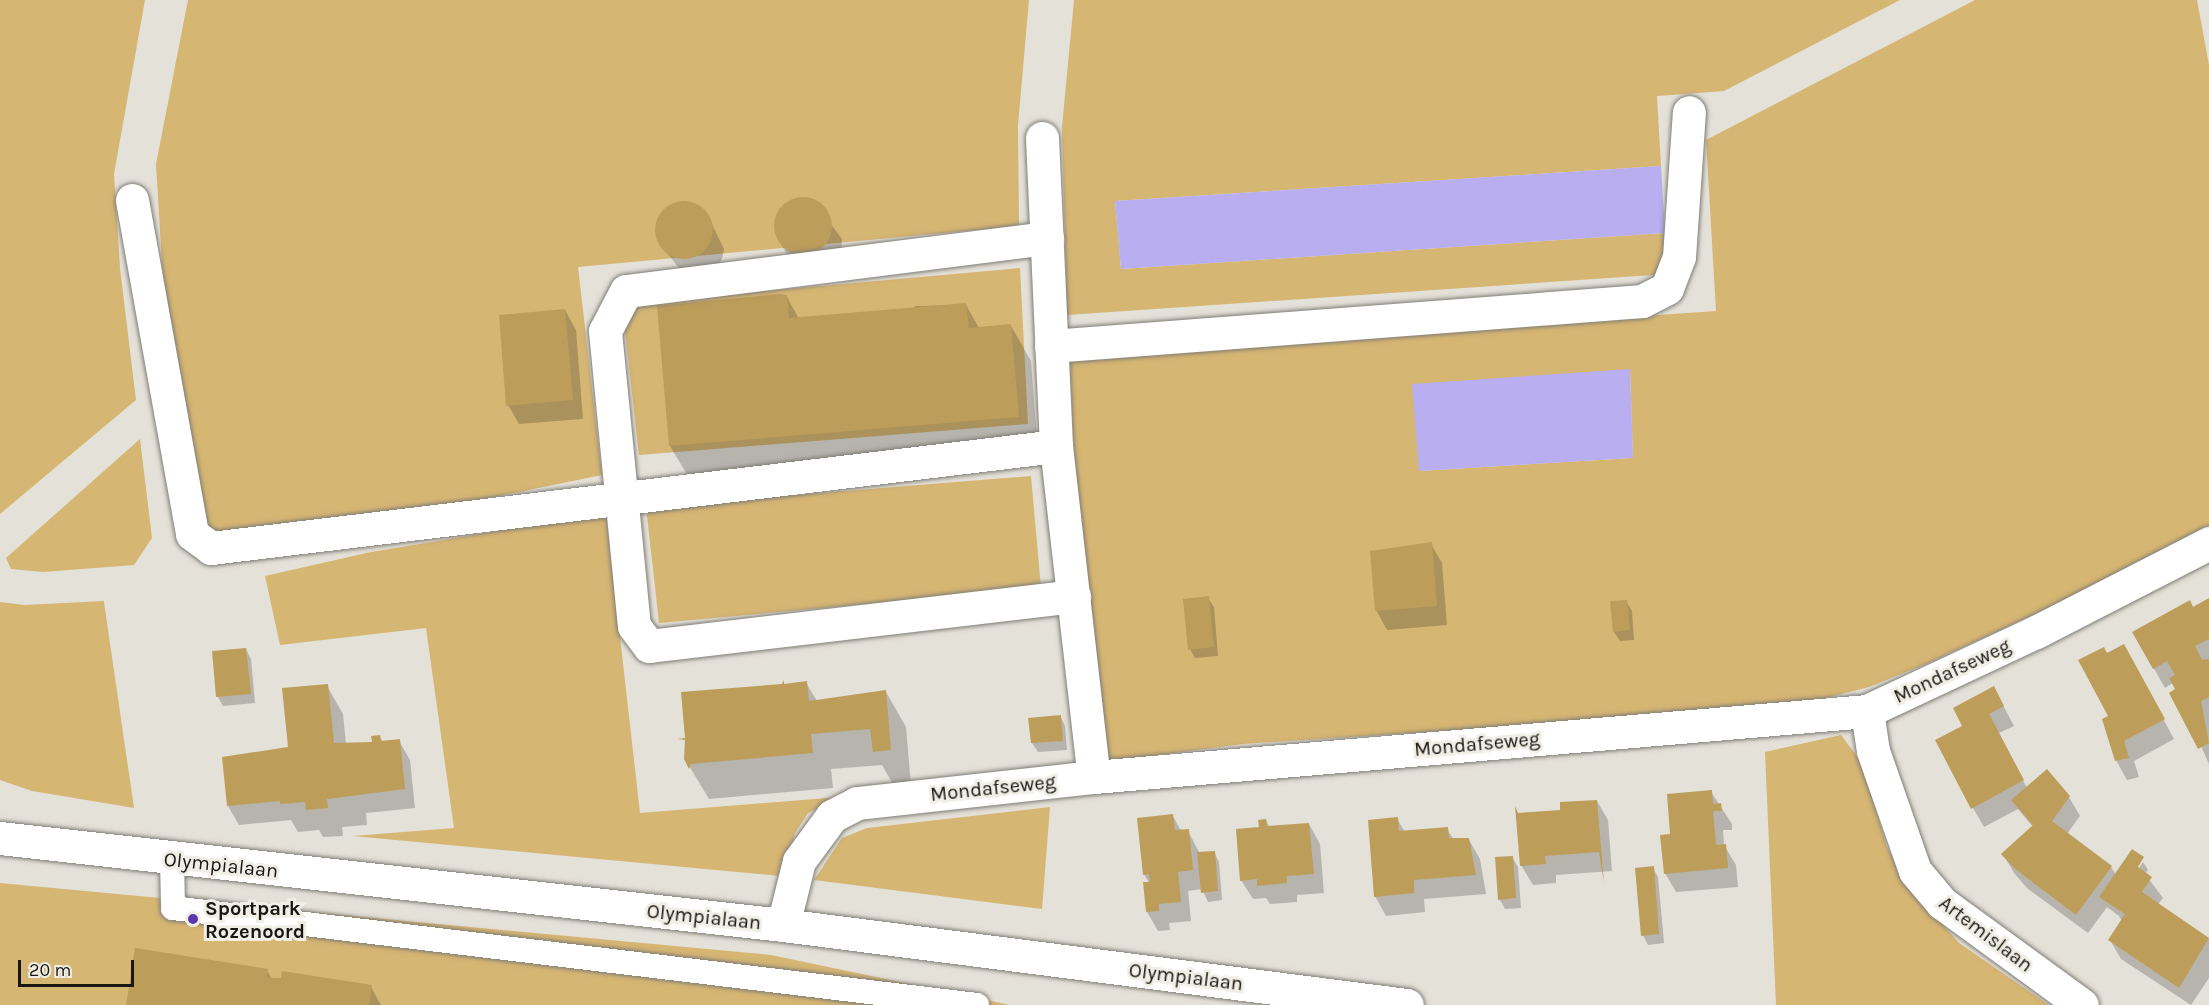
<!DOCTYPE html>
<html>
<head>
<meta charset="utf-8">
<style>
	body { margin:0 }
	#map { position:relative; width:2209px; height:1005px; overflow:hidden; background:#e4e1d9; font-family:Karla,sans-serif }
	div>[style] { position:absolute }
	.green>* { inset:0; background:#d6b673 }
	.water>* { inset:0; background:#b8aef0 }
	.shadow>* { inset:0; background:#0003 }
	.building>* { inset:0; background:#bd9d5a }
	.round { border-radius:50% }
	.roads { filter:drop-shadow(0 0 2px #807d76) drop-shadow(0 0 2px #807d76) }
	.service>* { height:24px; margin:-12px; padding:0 12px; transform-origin:12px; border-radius:12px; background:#fff }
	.pedestrian>* { height:33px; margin:-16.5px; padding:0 16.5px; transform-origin:16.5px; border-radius:16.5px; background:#fff }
	.minor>* { height:33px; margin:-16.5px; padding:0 16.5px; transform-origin:16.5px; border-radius:16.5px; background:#fff }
	.secondary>* { height:33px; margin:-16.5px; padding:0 16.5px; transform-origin:16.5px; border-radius:16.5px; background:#fff }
	.dots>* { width:16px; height:16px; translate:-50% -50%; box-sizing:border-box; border:3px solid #f1eee6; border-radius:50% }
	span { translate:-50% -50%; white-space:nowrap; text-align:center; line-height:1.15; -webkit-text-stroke:6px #f1eee6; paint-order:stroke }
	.street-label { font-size:20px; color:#181714 }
	.poi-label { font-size:20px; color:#181714; font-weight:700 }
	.left { translate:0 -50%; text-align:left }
	.scale { position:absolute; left:18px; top:960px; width:116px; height:27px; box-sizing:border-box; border:3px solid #181714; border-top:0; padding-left:8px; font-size:18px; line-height:21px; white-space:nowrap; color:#181714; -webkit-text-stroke:4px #f1eee6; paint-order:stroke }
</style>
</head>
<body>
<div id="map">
	<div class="green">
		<i style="clip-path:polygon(0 0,145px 0,114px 174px,120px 268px,136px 400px,0 514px)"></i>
		<i style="clip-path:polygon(188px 0,1029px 0,1018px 125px,1019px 226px,578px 267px,602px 475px,239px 549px,193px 529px,162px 264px,156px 164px)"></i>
		<i style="clip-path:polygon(1074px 0,1900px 0,1724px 91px,1657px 96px,1661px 166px,1115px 201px,1121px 269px,1665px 233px,1668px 274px,1067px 315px,1062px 127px)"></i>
		<i style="clip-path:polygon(evenodd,1975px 0,2197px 0,2209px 65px,2209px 534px,1926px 664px,1869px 687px,1782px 709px,1243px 744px,1104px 762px,1076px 487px,1069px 356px,1716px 311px,1706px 140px,1975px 0,1630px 370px,1633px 458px,1419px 471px,1630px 370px)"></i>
		<i style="clip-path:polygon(1020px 268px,1028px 424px,639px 455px,622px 304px)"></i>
		<i style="clip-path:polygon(140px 439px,152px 538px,134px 565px,43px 572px,11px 569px,6px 558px)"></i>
		<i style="clip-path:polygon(1031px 476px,1041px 588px,659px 623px,646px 507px)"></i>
		<i style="clip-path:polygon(606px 513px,640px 813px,840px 797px,808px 813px,795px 833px,781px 876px,353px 836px,454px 828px,426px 628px,280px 645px,265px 576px,371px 552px)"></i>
		<i style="clip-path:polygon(104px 601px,104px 602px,134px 808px,32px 791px,0 780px,0 602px,24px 605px)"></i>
		<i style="clip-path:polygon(1841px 735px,1862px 763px,1887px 847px,1903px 879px,1959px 943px,2049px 1005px,1776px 1005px,1765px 752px)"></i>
		<i style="clip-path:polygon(1050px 807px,1042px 909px,814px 880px,842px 838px,867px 828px)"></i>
		<i style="clip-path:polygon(0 883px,771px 955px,1010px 1005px,0 1005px)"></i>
	</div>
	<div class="water">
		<i style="clip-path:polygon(1661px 166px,1665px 233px,1121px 269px,1115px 201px)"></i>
		<i style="clip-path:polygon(1630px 369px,1633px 458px,1419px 471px,1412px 384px)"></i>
	</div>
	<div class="shadow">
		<i style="clip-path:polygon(813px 200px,842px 239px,841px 256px,790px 259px,778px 239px,776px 218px,790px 201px)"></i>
		<i style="clip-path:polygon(689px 203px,706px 212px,724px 249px,722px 259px,709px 276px,686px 277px,657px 240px,657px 221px,670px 206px)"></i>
		<i style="clip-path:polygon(787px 297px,799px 319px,914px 309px,915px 306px,966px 305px,979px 328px,1011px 326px,1031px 361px,1038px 452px,691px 481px,670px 446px)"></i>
		<i style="clip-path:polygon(565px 310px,576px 330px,583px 419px,519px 424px,508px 405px)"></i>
		<i style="clip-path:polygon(1431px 544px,1442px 563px,1447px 625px,1387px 630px,1376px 610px)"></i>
		<i style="clip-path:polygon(1208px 598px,1214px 607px,1218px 656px,1195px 658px,1190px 649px)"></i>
		<i style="clip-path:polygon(2209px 600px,2209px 764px,2173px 683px,2165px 688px,2134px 633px)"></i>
		<i style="clip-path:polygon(1626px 601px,1632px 611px,1634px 640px,1620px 641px,1614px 632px)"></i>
		<i style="clip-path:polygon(246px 649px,251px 659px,255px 703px,223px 706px,218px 697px)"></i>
		<i style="clip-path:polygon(2107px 655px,2134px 665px,2174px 739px,2134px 761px,2139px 777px,2127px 780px,2116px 760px)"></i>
		<i style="clip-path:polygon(806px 683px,817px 701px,886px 692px,906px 727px,911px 785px,894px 786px,882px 765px,831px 769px,833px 788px,709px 799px,688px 764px)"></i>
		<i style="clip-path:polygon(327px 686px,343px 714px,346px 744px,374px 744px,380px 737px,383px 742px,399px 741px,410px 760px,415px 808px,366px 813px,367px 825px,342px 827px,343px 836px,323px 837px,319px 830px,298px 832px,291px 820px,239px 825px,228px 806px,289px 749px)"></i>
		<i style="clip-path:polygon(1994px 688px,2014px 726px,1999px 733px,2027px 788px,2069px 797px,2080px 816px,2067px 834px,2111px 867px,2116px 875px,2138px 870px,2143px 862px,2148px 870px,2145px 874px,2163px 898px,2158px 904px,2209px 939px,2209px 978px,2191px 1005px,2121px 959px,2110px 940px,2122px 921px,2119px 916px,2107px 907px,2088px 933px,2027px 888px,2014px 873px,2003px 854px,2033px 827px,2018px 809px,1984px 827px,1973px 808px,1964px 727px)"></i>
		<i style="clip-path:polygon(1060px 716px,1065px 726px,1067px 750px,1038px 752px,1032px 743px)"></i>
		<i style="clip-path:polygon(1711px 792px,1732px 824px,1732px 830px,1723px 830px,1724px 845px,1736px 865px,1738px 887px,1676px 892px,1665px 873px,1672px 836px)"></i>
		<i style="clip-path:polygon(1597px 801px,1608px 820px,1612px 871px,1556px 875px,1556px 883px,1533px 885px,1521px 865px,1562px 812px)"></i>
		<i style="clip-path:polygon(1173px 816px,1181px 831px,1188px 831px,1200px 854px,1214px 852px,1219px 862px,1222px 900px,1208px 902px,1202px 889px,1188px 891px,1191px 921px,1169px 923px,1170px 930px,1158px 931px,1147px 912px,1149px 883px,1144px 874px)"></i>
		<i style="clip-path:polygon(1397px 819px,1405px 832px,1447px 829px,1454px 840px,1469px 840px,1480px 859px,1486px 894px,1424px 899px,1425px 912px,1386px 916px,1375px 896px)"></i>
		<i style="clip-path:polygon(1266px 820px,1270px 828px,1309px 824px,1320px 844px,1324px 893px,1297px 895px,1297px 902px,1270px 904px,1266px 898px,1253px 899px,1241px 880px)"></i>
		<i style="clip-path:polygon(1512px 857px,1518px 867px,1521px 908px,1505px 909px,1500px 900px)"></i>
		<i style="clip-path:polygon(1653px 868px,1658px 877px,1664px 943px,1648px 945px,1643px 935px)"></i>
		<i style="clip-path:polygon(267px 971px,272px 979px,371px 987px,381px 1005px,128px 1005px)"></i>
	</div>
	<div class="building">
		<i class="round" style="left:774px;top:197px;width:58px;height:58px"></i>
		<i class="round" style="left:655px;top:201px;width:58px;height:58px"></i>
		<i style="clip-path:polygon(780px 294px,787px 295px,789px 318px,966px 303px,969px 328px,1011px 324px,1019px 417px,669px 446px,657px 306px)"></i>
		<i style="clip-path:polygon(565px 309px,573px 400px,506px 406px,499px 315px)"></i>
		<i style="clip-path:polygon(1432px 542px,1437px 606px,1375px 611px,1370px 551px)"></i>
		<i style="clip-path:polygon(1209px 596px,1214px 647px,1188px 650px,1183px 599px)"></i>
		<i style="clip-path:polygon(2209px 598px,2209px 639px,2195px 646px,2202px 660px,2209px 659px,2209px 697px,2201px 701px,2209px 743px,2198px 749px,2169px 693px,2175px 689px,2169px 678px,2175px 675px,2167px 661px,2153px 669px,2132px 632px,2190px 600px,2193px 607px)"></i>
		<i style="clip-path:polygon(1627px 600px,1630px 630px,1613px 632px,1610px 601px)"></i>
		<i style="clip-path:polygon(2124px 644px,2165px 719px,2124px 741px,2129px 758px,2115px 761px,2102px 719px,2108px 716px,2078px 660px,2104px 647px,2107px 653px)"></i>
		<i style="clip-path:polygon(246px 648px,251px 694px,216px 697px,212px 651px)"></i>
		<i style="clip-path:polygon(784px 680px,784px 684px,807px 681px,809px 701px,886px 690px,891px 750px,873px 752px,870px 729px,811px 734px,813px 753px,691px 764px,689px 769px,684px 759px,685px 740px,678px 739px,685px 738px,681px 692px,782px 684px)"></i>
		<i style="clip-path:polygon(328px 684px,334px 743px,372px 742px,371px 736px,380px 735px,381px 741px,400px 739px,405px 789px,327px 799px,328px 808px,306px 810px,305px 802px,280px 804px,280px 801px,227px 806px,222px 757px,288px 747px,282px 688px)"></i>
		<i style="clip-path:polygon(1994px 686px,2004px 706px,1989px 714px,2024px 780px,1971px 809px,1935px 740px,1962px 726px,1953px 708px)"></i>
		<i style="clip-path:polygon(1061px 715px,1063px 741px,1031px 743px,1028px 718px)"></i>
		<i style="clip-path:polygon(2047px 769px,2070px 796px,2052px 821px,2112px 866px,2076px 915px,2014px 868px,2001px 854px,2033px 825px,2011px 800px)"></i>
		<i style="clip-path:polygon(1712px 790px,1713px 804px,1721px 803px,1722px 811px,1713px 811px,1716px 845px,1726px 844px,1728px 868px,1664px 874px,1660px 835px,1670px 834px,1667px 794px)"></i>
		<i style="clip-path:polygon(1597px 800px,1604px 883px,1599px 852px,1545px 856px,1546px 864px,1520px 866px,1515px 806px,1518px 813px,1560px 810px,1560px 802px)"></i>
		<i style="clip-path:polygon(1173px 814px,1175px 830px,1189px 829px,1193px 870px,1178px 872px,1181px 902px,1159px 904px,1159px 911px,1146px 912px,1143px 882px,1150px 882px,1149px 874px,1143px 875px,1137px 818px)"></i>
		<i style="clip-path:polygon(1398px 817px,1399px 831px,1448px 827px,1449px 838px,1469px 838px,1476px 875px,1414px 880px,1414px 893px,1374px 897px,1368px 820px)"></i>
		<i style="clip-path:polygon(1266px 819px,1267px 826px,1309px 823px,1314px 874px,1287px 876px,1287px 883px,1257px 886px,1257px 879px,1240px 881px,1236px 829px,1259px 827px,1258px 820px)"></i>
		<i style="clip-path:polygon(2132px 849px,2144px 857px,2138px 867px,2152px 877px,2142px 892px,2209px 938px,2179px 988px,2108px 940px,2125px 914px,2099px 897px)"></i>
		<i style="clip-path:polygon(1215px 851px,1218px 891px,1201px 893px,1197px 852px)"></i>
		<i style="clip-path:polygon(1513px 856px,1516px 898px,1498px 900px,1495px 857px)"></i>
		<i style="clip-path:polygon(1654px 866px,1659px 934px,1641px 936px,1635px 868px)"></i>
		<i style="clip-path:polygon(135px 948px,268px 969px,267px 977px,274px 978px,281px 978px,282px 971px,372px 985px,369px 1005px,126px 1005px)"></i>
	</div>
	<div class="roads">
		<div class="service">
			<i style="left:172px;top:859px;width:49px;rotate:88.8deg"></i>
			<i style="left:173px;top:908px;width:810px;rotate:6.88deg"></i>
		</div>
		<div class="pedestrian">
			<i style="left:1042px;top:138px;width:308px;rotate:87.4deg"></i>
			<i style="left:1056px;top:446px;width:333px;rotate:83.5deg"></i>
			<i style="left:132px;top:200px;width:339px;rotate:79.8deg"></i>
			<i style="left:192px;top:534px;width:24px;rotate:36deg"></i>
			<i style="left:211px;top:548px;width:851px;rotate:-6.88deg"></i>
			<i style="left:1047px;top:238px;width:424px;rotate:172.8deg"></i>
			<i style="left:626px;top:291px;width:45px;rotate:117.7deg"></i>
			<i style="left:605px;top:331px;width:296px;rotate:84.4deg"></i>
			<i style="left:634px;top:626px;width:25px;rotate:53deg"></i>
			<i style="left:649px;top:646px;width:428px;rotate:-6.7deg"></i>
			<i style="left:1051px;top:346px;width:593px;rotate:-4.35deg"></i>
			<i style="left:1642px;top:301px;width:28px;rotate:-27deg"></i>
			<i style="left:1667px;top:288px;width:33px;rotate:-69deg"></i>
			<i style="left:1679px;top:257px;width:145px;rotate:-86.1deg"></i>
		</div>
		<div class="minor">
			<i style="left:1867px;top:711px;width:40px;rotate:81.5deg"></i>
			<i style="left:1873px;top:751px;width:127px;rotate:70.7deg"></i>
			<i style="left:1915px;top:871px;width:42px;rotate:49.8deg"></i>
			<i style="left:1942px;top:903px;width:173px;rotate:36.1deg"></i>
			<i style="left:783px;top:925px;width:66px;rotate:-76deg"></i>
			<i style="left:799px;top:861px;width:56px;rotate:-53.7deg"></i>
			<i style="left:832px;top:816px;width:28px;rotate:-27deg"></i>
			<i style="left:857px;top:803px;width:238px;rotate:-6.3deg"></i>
			<i style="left:1094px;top:777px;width:776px;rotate:-4.88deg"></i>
			<i style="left:1867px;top:711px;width:187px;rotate:-25.1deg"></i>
			<i style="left:2036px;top:632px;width:195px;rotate:-27.2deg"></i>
		</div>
		<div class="secondary">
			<i style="left:0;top:838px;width:788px;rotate:6.34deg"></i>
			<i style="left:783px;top:925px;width:629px;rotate:7.31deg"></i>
		</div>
	</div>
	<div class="dots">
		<i style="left:193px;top:919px;background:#5b37af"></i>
	</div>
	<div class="street-label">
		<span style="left:1952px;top:671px;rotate:-25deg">Mondafseweg</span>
		<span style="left:1477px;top:744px;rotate:-5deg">Mondafseweg</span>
		<span style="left:993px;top:788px;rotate:-6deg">Mondafseweg</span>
		<span style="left:221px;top:865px;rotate:6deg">Olympialaan</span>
		<span style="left:704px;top:917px;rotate:6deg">Olympialaan</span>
		<span style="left:1986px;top:934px;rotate:37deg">Artemislaan</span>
		<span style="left:1186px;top:977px;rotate:7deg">Olympialaan</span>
	</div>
	<div class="poi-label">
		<span class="left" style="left:205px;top:920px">Sportpark<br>Rozenoord</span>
	</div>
	<div class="scale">20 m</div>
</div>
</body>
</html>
